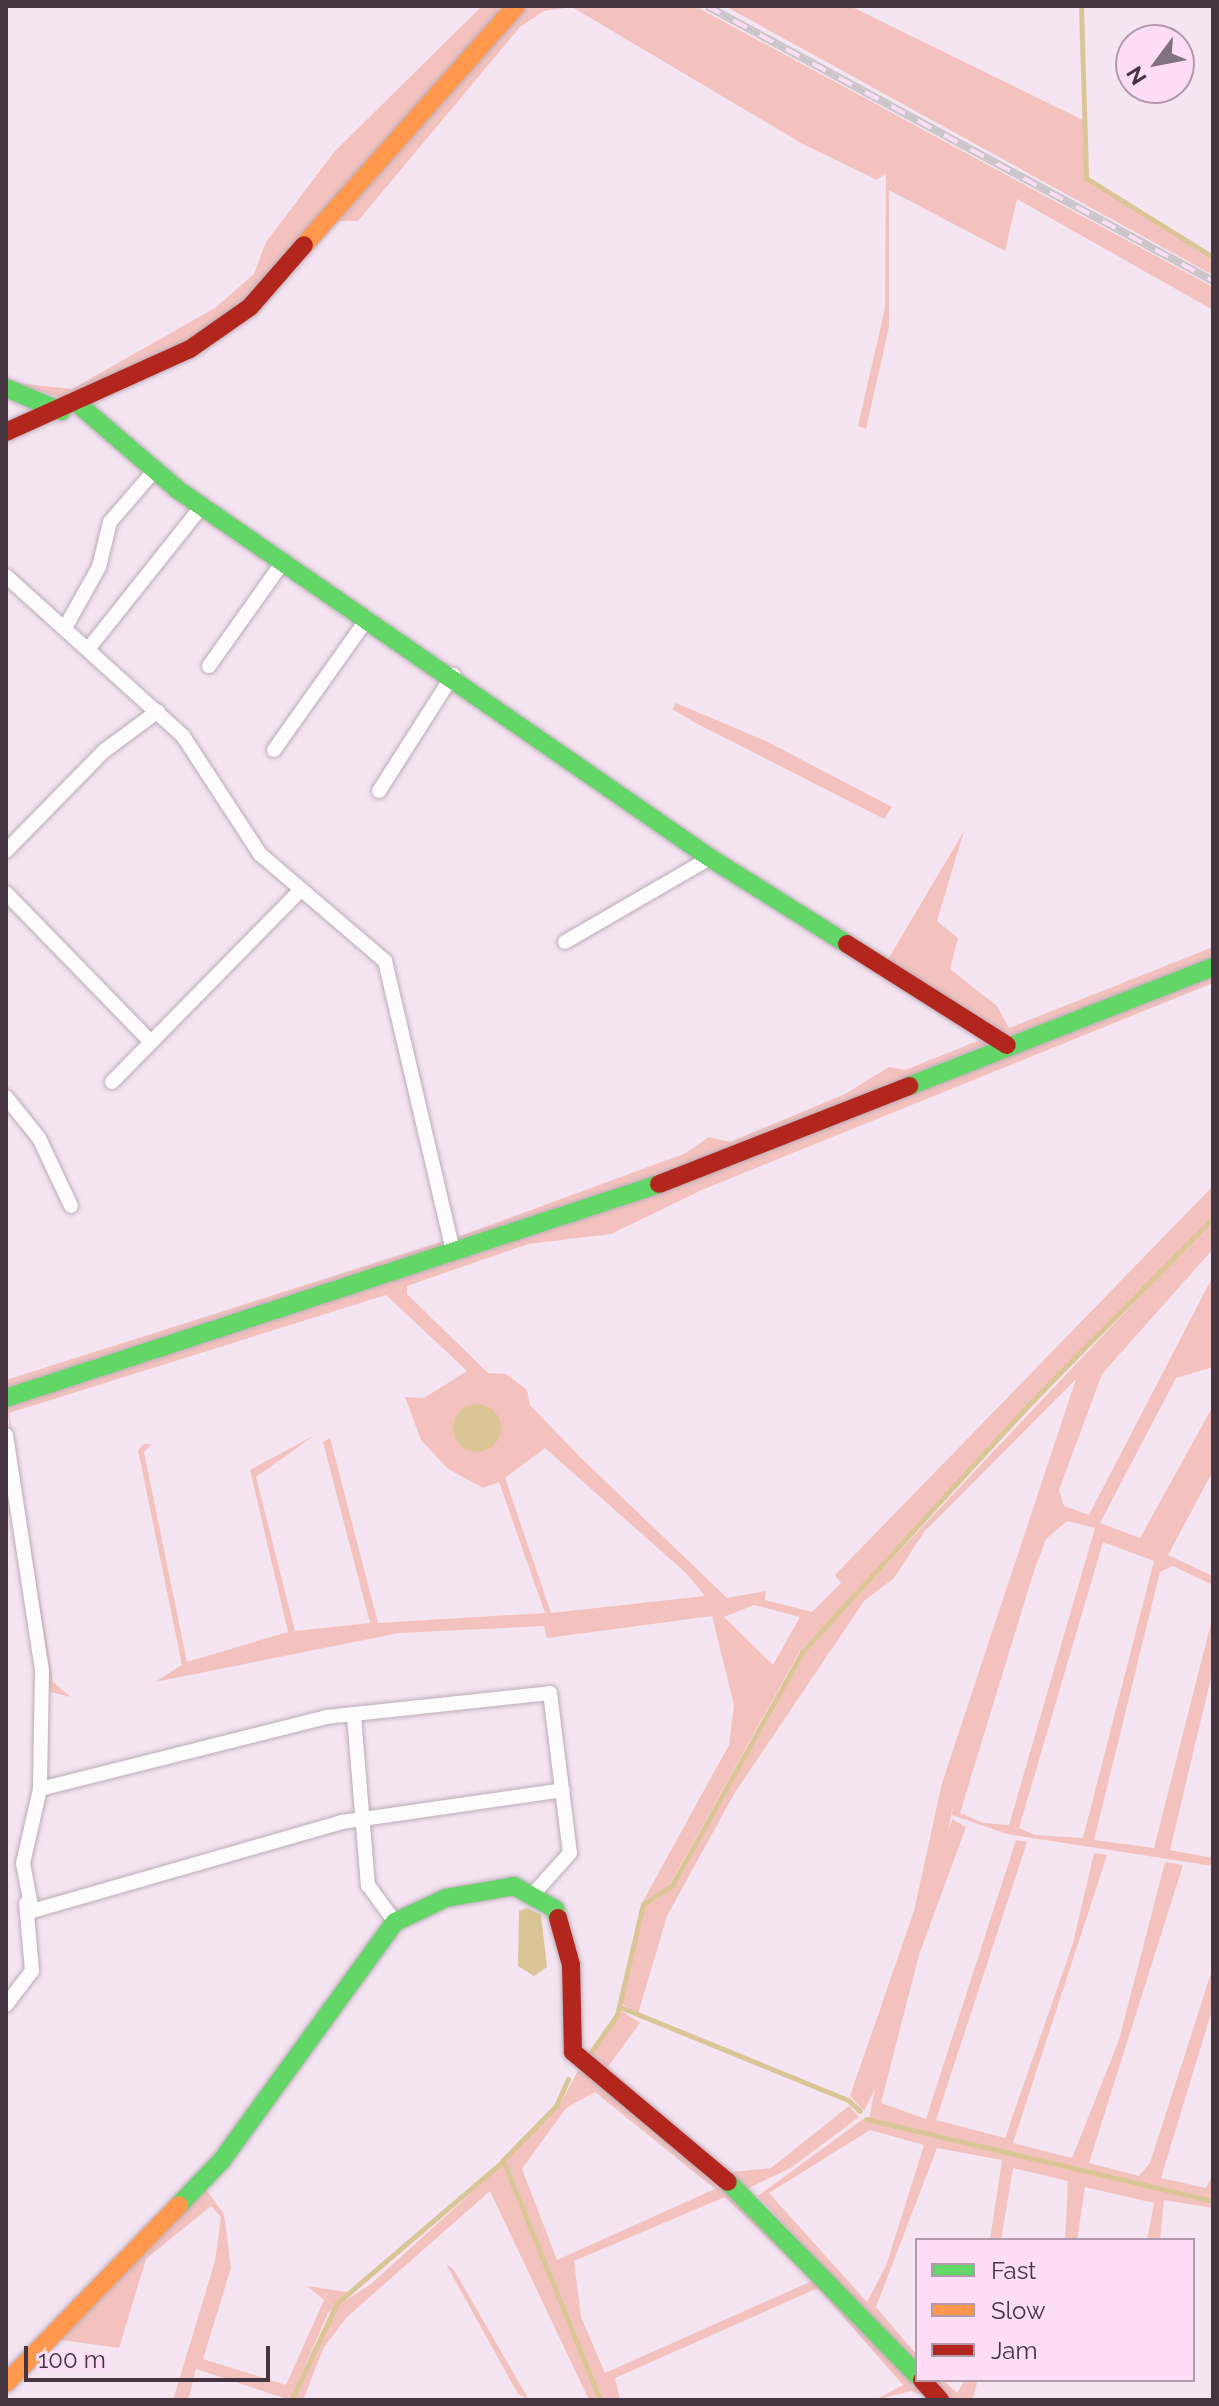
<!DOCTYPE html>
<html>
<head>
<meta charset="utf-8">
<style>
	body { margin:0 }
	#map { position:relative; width:1219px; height:2406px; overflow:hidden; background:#f5e4f1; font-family:Raleway,sans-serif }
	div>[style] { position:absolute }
	.green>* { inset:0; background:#f4c2be }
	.water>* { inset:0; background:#dac596 }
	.round { border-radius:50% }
	.stream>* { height:5px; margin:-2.5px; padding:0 2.5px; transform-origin:2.5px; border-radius:2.5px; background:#dac596 }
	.roads { filter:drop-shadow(0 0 2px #baacb7) drop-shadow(0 0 2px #baacb7) }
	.street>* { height:14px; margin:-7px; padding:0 7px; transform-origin:7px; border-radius:7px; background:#fefbfd }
	.fast>* { height:18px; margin:-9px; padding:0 9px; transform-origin:9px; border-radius:9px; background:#63d668 }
	.slow>* { height:18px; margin:-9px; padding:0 9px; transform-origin:9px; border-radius:9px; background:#ff974d }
	.jam>* { height:18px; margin:-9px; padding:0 9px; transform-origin:9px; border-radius:9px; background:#b3261e }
	.rail>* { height:8px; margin-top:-4px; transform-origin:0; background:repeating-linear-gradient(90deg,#fcddf5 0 15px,#c9c5c8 0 30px); box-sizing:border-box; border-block:2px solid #c9c5c8 }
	span { translate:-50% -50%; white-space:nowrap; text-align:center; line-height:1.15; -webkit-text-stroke:8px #fcddf5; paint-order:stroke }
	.frame { position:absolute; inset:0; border:8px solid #443541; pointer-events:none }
	.legend { position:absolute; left:915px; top:2238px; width:280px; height:144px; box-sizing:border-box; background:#fcddf5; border:2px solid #b29aad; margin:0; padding:10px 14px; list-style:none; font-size:24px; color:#443541 }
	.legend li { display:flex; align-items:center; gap:16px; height:40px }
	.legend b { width:40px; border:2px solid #b29aad }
	.north { position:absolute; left:1115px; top:24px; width:80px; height:80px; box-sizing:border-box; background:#fcddf5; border:2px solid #b29aad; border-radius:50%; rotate:238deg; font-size:22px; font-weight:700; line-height:32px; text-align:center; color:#443541 }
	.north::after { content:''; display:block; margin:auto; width:28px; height:36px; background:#82727f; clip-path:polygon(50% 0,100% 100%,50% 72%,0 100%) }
	.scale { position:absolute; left:24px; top:2346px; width:246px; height:36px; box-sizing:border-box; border:4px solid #443541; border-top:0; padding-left:10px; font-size:24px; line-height:28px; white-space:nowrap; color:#443541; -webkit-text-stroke:6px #fcddf5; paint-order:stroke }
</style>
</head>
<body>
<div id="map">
	<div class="green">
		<i style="clip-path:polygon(482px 6px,508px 6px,283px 266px,205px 334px,64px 398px,6px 382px,72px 389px,215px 308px,254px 274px,266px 242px,335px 151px)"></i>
		<i style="clip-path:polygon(522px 6px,695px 6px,1213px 287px,1213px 310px,1017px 199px,1005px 251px,889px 190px,889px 327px,866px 429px,858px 426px,885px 308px,886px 173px,877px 180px,801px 143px,572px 7px,544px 11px,520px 27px,358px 221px,338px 221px)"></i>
		<i style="clip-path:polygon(725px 6px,850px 6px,1085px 121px,1085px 179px,1213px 259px,1213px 275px)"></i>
		<i style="clip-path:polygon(676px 703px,768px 742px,892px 807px,884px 819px,694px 722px,672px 709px)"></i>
		<i style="clip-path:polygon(964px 831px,937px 921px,958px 938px,950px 969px,997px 1006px,1009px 1028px,1213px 947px,1213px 961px,1003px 1038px,887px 961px)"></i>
		<i style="clip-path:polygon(evenodd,1213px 975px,1213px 983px,704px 1189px,611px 1234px,528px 1244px,407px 1286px,407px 1294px,488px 1373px,506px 1374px,527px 1390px,530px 1405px,581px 1458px,727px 1598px,766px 1591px,765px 1600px,812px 1612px,841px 1583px,835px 1575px,1213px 1186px,1213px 1216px,800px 1651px,670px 1884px,642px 1903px,729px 1745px,734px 1705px,712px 1616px,547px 1638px,544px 1626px,399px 1633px,155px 1682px,182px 1665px,138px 1450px,144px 1444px,152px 1444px,144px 1452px,187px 1662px,288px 1632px,250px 1470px,315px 1435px,256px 1477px,295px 1631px,370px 1623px,323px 1442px,330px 1438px,378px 1623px,545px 1613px,499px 1482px,483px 1488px,448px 1469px,421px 1440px,405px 1397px,424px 1398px,467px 1371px,386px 1295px,9px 1413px,53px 1682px,71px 1697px,50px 1692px,6px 1401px,220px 1334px,1213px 975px,545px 1448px,686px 1573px,705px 1596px,551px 1613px,505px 1478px,545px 1448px,1213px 975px,754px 1605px,800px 1617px,773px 1665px,724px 1617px,754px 1605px)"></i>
		<i style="clip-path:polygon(990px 1036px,995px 1041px,653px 1179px,456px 1245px,455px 1238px,686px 1153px,709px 1137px,730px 1142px,845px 1094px,889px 1067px,905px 1070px)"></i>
		<i style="clip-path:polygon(evenodd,1213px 1219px,1213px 1249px,1102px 1374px,1059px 1490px,1064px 1506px,1089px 1515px,1213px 1276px,1213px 1367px,1176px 1378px,1100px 1523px,1140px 1538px,1213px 1406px,1213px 1471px,1168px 1555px,1213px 1576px,1213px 1585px,1173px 1566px,1160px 1572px,1094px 1840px,1154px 1848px,1213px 1615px,1213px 1669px,1170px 1850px,1213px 1858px,1213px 1866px,1007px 1834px,952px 1815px,953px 1804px,948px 1832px,952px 1819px,966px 1827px,919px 1955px,881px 2103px,926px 2119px,1016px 1840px,1027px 1842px,936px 2120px,1005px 2138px,1073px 1943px,1094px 1853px,1107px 1855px,1013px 2143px,1072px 2158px,1119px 2040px,1165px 1862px,1183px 1865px,1089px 2163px,1139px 2176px,1150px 2163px,1213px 1967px,1213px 2007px,1161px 2178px,1206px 2188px,1213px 2174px,1213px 2200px,869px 2120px,875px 2088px,864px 2111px,850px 2096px,914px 1911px,942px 1783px,1076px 1379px,924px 1532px,894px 1578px,864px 1601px,734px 1794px,667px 1916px,638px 2014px,622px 2004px,644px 1905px,672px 1886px,803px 1653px,1213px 1219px,1067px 1521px,1095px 1528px,1009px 1825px,983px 1823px,960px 1813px,1034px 1571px,1046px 1539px,1067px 1521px,1213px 1219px,1103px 1542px,1154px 1561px,1083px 1838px,1035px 1835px,1019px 1828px,1103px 1542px)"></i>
		<i style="clip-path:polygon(447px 1240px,449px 1248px,6px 1389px,6px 1380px)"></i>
		<i style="clip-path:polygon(620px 2010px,640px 2023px,607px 2068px,730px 2172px,771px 2168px,849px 2106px,859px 2117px,792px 2167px,747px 2189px,589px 2057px)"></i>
		<i style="clip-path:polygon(evenodd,579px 2069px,746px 2200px,936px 2400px,911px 2391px,875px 2400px,903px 2385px,818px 2288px,615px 2378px,620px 2400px,602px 2400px,506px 2160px,558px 2108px,579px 2069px,595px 2092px,715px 2189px,557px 2260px,522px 2169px,566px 2108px,595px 2092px,579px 2069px,725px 2197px,812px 2281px,605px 2373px,581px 2317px,574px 2261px,725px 2197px)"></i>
		<i style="clip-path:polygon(evenodd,863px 2119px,1210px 2201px,1213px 2208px,1164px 2200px,1160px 2240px,1147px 2240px,1154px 2203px,1085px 2187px,1077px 2240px,1065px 2240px,1068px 2181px,1013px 2168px,1001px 2240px,990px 2240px,1002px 2160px,937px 2148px,876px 2307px,917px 2355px,917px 2369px,758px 2196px,863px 2119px,870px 2130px,924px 2145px,886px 2266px,867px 2302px,769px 2193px,870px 2130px)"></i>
		<i style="clip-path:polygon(503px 2164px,598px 2400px,589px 2400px,490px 2191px,347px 2317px,324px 2347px,303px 2400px,294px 2400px,337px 2306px,371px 2284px)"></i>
		<i style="clip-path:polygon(204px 2187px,224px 2214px,231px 2268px,203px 2359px,286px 2385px,324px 2300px,307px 2286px,353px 2293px,328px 2313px,290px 2400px,196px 2369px,188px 2400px,173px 2400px,215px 2261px,221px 2217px,211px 2206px,146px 2259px,119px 2348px,54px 2339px)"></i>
		<i style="clip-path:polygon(446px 2264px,454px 2270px,529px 2400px,518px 2394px)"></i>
		<i style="clip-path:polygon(927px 2380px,943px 2380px,957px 2393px,965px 2380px,978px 2380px,972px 2400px,946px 2400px)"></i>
	</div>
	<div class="water">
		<i class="round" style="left:453px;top:1404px;width:48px;height:48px"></i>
		<i style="clip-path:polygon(527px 1908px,541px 1915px,547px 1967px,534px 1976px,518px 1966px,519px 1911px)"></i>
	</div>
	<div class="stream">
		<i style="left:1081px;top:6px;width:172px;rotate:88.3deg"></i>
		<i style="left:1086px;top:178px;width:150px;rotate:31.9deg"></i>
		<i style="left:620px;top:2007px;width:246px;rotate:22.2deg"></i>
		<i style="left:848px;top:2100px;width:16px;rotate:43deg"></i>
		<i style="left:588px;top:2056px;width:50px;rotate:-54.7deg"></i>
		<i style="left:617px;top:2015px;width:114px;rotate:-76.8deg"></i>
		<i style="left:643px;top:1904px;width:35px;rotate:-33deg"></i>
		<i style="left:672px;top:1885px;width:267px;rotate:-60.8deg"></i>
		<i style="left:802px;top:1652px;width:342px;rotate:-47.5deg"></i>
		<i style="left:1033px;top:1400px;width:256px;rotate:-45.3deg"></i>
		<i style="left:568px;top:2079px;width:30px;rotate:114deg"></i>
		<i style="left:556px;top:2106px;width:76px;rotate:134.5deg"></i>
		<i style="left:503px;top:2160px;width:259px;rotate:68deg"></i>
		<i style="left:866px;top:2119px;width:357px;rotate:13.3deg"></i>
		<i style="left:291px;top:2400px;width:107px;rotate:-64.6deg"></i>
		<i style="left:337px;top:2303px;width:218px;rotate:-40.5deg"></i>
	</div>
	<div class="roads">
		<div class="street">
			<i style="left:6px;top:576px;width:239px;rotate:42.1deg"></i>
			<i style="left:183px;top:736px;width:141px;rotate:56.9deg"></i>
			<i style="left:260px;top:854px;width:165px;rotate:40.6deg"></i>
			<i style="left:385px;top:961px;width:299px;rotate:76.8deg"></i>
			<i style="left:66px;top:626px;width:68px;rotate:-60.8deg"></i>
			<i style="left:99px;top:567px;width:46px;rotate:-76.3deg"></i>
			<i style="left:110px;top:522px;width:67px;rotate:-49.2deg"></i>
			<i style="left:89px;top:648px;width:181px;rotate:-51.5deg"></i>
			<i style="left:209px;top:666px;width:128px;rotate:-54.6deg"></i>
			<i style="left:274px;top:750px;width:161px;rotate:-54.6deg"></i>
			<i style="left:379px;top:791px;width:138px;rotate:-57.5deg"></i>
			<i style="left:6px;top:851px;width:140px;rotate:-45.6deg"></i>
			<i style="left:104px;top:751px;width:67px;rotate:-36.5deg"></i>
			<i style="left:6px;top:893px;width:208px;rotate:45.8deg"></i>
			<i style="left:565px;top:942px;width:168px;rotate:-30.1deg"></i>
			<i style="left:112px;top:1082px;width:269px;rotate:-45.5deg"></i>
			<i style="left:6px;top:1097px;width:53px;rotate:51.2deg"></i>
			<i style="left:39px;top:1138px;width:75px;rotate:64.8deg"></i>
			<i style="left:6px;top:1435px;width:239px;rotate:81.3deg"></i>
			<i style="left:42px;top:1671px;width:118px;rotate:91deg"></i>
			<i style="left:40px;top:1789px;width:76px;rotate:102.9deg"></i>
			<i style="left:23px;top:1863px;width:49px;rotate:79.4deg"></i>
			<i style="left:32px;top:1911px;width:323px;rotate:-16deg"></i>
			<i style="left:342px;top:1822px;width:223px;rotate:-8.2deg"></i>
			<i style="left:354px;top:1716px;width:170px;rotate:85.3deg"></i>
			<i style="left:368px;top:1885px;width:46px;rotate:53.9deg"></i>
			<i style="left:40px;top:1789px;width:295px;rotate:-14.1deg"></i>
			<i style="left:326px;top:1717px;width:225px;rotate:-6.1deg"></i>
			<i style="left:550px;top:1693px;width:161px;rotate:82.9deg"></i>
			<i style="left:570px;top:1853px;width:52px;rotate:131.9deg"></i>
			<i style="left:6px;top:2005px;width:43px;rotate:-52.6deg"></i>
			<i style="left:32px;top:1971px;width:68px;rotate:-95deg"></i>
		</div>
		<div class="fast">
			<i style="left:6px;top:388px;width:60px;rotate:22.7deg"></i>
			<i style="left:79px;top:405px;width:130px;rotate:40.6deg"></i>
			<i style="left:178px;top:490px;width:647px;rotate:34.67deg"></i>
			<i style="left:710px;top:858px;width:162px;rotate:32.1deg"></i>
			<i style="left:909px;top:1086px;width:326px;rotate:-21.4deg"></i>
			<i style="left:6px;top:1398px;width:687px;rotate:-18.14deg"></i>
			<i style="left:728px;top:2182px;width:270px;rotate:45.6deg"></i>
			<i style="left:179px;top:2205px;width:62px;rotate:-46.3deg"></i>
			<i style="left:222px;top:2160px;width:294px;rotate:-54deg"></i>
			<i style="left:395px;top:1922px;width:56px;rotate:-25.2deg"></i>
			<i style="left:446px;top:1898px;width:69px;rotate:-10deg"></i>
			<i style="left:514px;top:1886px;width:47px;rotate:29.3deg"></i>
			<i style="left:555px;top:1909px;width:9px;rotate:72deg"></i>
		</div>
		<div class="slow">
			<i style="left:304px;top:245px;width:319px;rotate:-48.4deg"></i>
			<i style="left:6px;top:2383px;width:248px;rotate:-45.8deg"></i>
		</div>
		<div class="jam">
			<i style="left:6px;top:432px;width:202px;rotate:-24.3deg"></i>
			<i style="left:190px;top:349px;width:73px;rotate:-35deg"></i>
			<i style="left:250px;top:307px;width:82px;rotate:-48.9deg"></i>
			<i style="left:847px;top:944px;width:189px;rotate:32.3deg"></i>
			<i style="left:659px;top:1184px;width:269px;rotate:-21.4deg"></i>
			<i style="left:558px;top:1918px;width:49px;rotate:74.5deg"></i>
			<i style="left:571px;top:1965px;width:87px;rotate:88.7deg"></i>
			<i style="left:573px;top:2052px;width:202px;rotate:40deg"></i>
			<i style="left:922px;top:2380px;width:27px;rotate:48deg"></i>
		</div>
	</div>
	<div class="rail">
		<i style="left:707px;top:6px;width:576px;rotate:28.52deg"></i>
	</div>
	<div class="frame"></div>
	<ul class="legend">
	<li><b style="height:10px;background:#63d668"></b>Fast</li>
	<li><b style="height:10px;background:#ff974d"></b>Slow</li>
	<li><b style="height:10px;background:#b3261e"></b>Jam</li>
	</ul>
	<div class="north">N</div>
	<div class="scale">100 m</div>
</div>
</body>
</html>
